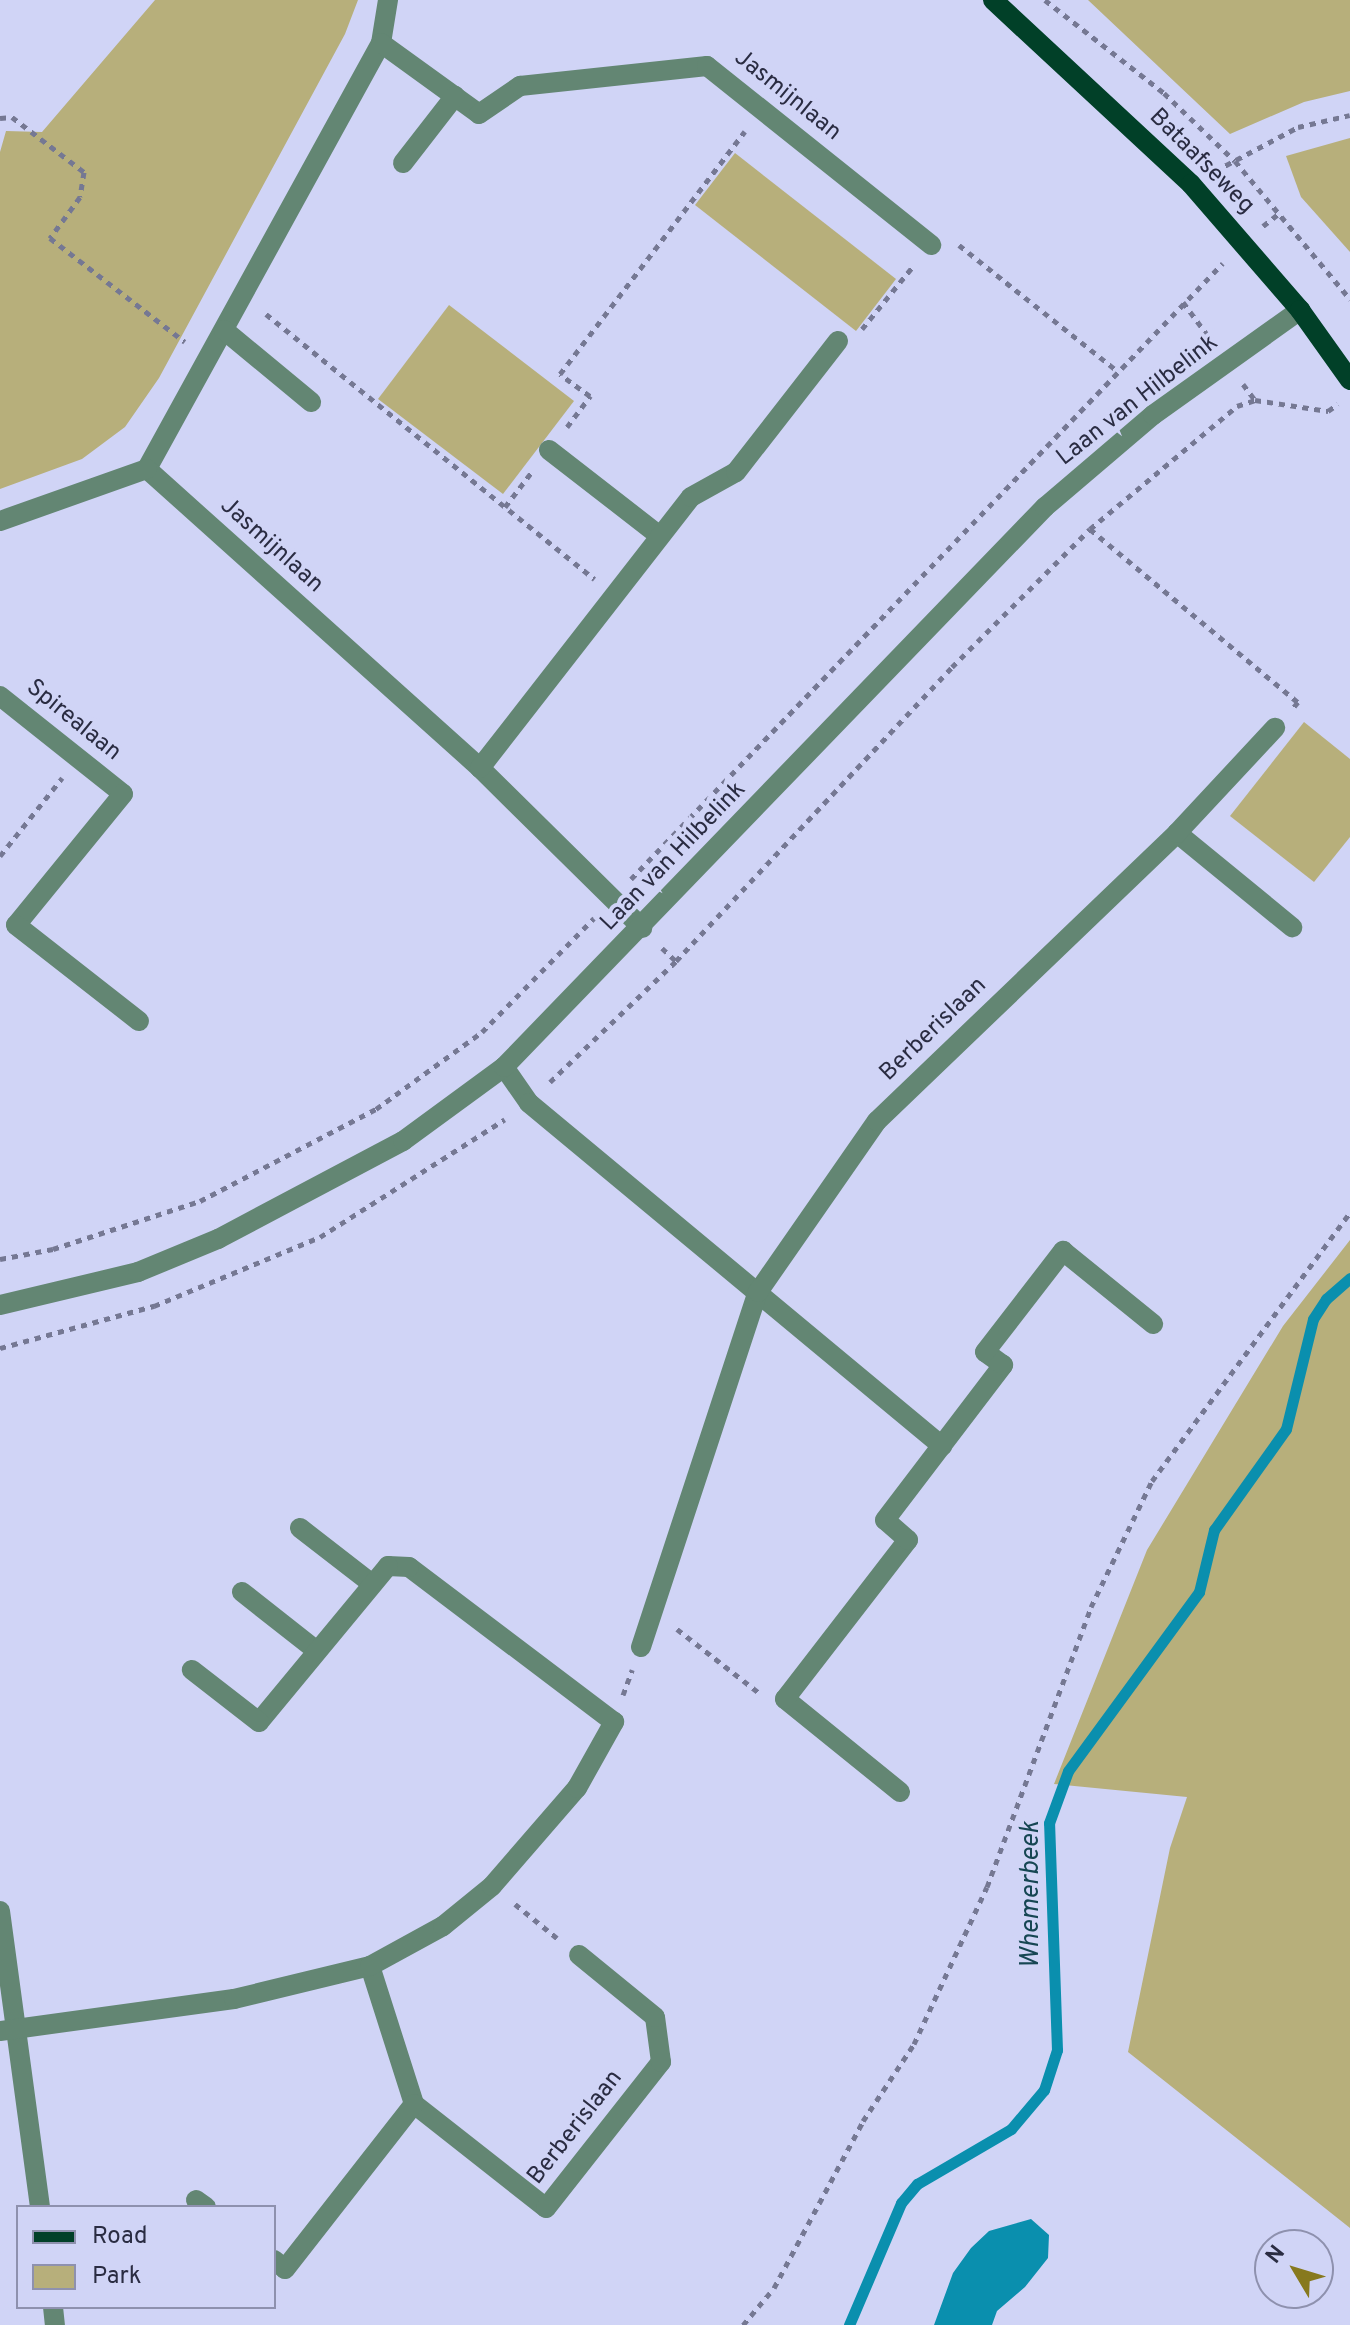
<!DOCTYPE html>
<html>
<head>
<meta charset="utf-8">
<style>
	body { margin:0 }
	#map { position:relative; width:1350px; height:2325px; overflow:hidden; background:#d0d4f6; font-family:Overpass,sans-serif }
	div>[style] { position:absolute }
	.green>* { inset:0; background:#b7af7b }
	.water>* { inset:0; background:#0a8fae }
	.stream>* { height:11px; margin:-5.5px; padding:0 5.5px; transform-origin:5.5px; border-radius:5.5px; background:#0a8fae }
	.path>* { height:5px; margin-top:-2.5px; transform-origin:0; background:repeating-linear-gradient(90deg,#757893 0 6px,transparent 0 12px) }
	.minor>* { height:20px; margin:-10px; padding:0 10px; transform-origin:10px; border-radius:10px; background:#638673 }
	.major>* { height:20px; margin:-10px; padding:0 10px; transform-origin:10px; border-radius:10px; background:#014028 }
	span { translate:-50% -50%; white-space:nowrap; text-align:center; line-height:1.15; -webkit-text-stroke:8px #d0d4f6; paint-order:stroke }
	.street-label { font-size:24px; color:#2a2c42 }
	.water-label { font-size:26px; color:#164653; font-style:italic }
	.legend { position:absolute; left:16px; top:2205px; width:260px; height:104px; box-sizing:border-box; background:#d0d4f6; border:2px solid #8e91ae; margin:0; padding:10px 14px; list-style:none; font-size:24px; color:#2a2c42 }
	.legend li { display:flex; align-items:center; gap:16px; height:40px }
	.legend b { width:40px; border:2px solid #8e91ae }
	.north { position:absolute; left:1254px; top:2229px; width:80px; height:80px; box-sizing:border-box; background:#d0d4f6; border:2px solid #8e91ae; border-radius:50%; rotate:308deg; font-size:22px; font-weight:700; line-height:32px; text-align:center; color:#2a2c42 }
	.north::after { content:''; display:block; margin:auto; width:28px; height:36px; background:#87791e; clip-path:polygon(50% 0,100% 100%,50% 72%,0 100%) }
</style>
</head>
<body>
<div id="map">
	<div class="green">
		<i style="clip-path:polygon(155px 0,358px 0,345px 34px,159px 378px,125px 427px,82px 459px,0 489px,0 152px,6px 131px,42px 132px)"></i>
		<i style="clip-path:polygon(1088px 0,1350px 0,1350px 91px,1304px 102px,1230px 134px)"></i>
		<i style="clip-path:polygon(1350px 138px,1350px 252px,1301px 197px,1286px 156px)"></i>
		<i style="clip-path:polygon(735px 153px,896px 279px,856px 331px,695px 205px)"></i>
		<i style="clip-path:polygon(449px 305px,574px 401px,503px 494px,378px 399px)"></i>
		<i style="clip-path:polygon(1304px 722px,1350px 759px,1350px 837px,1314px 882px,1230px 816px)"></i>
		<i style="clip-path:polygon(1350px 1240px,1350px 2228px,1128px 2052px,1170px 1848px,1187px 1797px,1054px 1784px,1147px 1550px,1283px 1326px)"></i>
	</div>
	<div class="water">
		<i style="clip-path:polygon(1031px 2219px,1049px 2235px,1048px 2258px,1025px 2287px,997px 2311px,992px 2325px,934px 2325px,953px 2273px,971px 2248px,989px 2231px)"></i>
	</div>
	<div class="stream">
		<i style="left:849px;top:2325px;width:133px;rotate:-66.9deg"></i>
		<i style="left:901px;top:2203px;width:25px;rotate:-50deg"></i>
		<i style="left:917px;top:2184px;width:109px;rotate:-30.3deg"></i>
		<i style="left:1011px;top:2129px;width:51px;rotate:-49.8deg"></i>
		<i style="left:1044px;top:2090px;width:42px;rotate:-72deg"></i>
		<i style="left:1057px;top:2050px;width:227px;rotate:-92deg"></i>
		<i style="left:1049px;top:1823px;width:55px;rotate:-69.9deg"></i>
		<i style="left:1068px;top:1771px;width:222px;rotate:-53.8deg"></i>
		<i style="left:1199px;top:1592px;width:64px;rotate:-76.4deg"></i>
		<i style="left:1214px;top:1530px;width:124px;rotate:-54.5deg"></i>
		<i style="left:1286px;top:1429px;width:113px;rotate:-76.2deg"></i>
		<i style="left:1313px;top:1319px;width:24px;rotate:-57deg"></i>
		<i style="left:1326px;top:1299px;width:32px;rotate:-41deg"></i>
	</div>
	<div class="path">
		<i style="left:1045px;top:0;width:151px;rotate:38deg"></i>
		<i style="left:1164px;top:93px;width:98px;rotate:43.8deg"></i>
		<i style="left:1235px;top:161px;width:180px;rotate:50.2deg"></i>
		<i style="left:0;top:118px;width:12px;rotate:-5deg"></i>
		<i style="left:12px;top:117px;width:91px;rotate:37.4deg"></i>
		<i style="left:84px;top:172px;width:25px;rotate:99deg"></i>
		<i style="left:80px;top:197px;width:51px;rotate:126.2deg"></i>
		<i style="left:50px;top:238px;width:170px;rotate:37.6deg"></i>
		<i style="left:1215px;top:171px;width:94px;rotate:-27.9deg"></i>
		<i style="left:1298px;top:127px;width:53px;rotate:-13deg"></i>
		<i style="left:1263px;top:226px;width:23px;rotate:-38deg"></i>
		<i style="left:959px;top:245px;width:201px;rotate:38.5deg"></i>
		<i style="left:1183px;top:302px;width:47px;rotate:53.6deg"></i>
		<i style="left:266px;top:314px;width:422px;rotate:38.9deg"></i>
		<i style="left:862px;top:329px;width:82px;rotate:-50.9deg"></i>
		<i style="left:1243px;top:384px;width:20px;rotate:53deg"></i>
		<i style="left:567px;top:427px;width:39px;rotate:-53deg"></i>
		<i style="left:590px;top:396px;width:37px;rotate:-144deg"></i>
		<i style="left:560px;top:374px;width:305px;rotate:-52.7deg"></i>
		<i style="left:505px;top:507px;width:43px;rotate:-52.6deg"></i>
		<i style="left:1090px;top:529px;width:271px;rotate:39.8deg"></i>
		<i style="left:1298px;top:702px;width:8px;rotate:130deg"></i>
		<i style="left:0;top:856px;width:100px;rotate:-51.5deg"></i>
		<i style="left:631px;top:879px;width:854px;rotate:-46.14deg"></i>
		<i style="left:662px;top:948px;width:19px;rotate:43deg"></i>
		<i style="left:550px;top:1082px;width:175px;rotate:-43.8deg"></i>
		<i style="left:676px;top:961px;width:403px;rotate:-46.8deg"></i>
		<i style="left:952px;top:667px;width:195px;rotate:-45deg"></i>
		<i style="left:1090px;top:529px;width:192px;rotate:-39.9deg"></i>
		<i style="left:1237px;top:406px;width:19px;rotate:-18deg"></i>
		<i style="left:1255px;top:400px;width:74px;rotate:8.6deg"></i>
		<i style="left:1328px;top:411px;width:12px;rotate:-35deg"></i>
		<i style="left:0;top:1259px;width:54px;rotate:-10.7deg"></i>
		<i style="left:53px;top:1249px;width:155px;rotate:-18.1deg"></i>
		<i style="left:200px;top:1201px;width:199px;rotate:-27.6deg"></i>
		<i style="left:376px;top:1109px;width:131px;rotate:-36deg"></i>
		<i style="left:482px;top:1032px;width:160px;rotate:-45.5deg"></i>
		<i style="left:0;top:1348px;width:160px;rotate:-15.3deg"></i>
		<i style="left:154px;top:1306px;width:180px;rotate:-22.6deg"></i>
		<i style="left:320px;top:1237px;width:219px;rotate:-32.5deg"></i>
		<i style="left:677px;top:1629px;width:103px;rotate:37.9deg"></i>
		<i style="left:623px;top:1695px;width:27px;rotate:-70deg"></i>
		<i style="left:515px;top:1904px;width:54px;rotate:39deg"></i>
		<i style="left:743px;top:2325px;width:48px;rotate:-50deg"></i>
		<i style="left:774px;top:2288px;width:189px;rotate:-61.9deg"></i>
		<i style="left:863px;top:2121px;width:92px;rotate:-56.5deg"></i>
		<i style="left:914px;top:2044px;width:173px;rotate:-65.1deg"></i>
		<i style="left:987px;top:1887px;width:299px;rotate:-69.6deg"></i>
		<i style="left:1091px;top:1607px;width:140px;rotate:-64.2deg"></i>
		<i style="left:1152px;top:1481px;width:334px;rotate:-53.6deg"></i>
	</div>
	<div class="minor">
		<i style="left:388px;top:0;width:44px;rotate:99.2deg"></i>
		<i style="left:381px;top:43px;width:486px;rotate:118.8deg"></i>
		<i style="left:147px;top:469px;width:448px;rotate:41.9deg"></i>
		<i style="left:480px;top:768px;width:228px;rotate:44.6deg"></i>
		<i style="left:381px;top:43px;width:121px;rotate:35.9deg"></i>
		<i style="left:479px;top:114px;width:50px;rotate:-34.3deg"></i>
		<i style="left:520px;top:86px;width:188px;rotate:-6.1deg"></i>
		<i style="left:707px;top:66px;width:287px;rotate:38.6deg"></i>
		<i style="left:403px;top:163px;width:85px;rotate:-52.2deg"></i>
		<i style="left:224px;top:330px;width:113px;rotate:39.6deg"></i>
		<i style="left:549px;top:450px;width:140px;rotate:37.8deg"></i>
		<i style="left:0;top:521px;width:156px;rotate:-19.5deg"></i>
		<i style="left:0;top:696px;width:157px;rotate:38.5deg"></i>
		<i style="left:123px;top:794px;width:169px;rotate:129.2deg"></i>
		<i style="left:16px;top:925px;width:156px;rotate:38deg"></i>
		<i style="left:480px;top:768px;width:343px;rotate:-52.1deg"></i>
		<i style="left:691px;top:497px;width:51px;rotate:-29.1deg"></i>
		<i style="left:736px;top:472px;width:166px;rotate:-52.1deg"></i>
		<i style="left:1177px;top:833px;width:149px;rotate:39.3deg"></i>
		<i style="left:504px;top:1067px;width:44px;rotate:55.2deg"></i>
		<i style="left:529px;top:1103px;width:537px;rotate:39.71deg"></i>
		<i style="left:0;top:1305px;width:142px;rotate:-13.4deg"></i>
		<i style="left:138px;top:1272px;width:87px;rotate:-22.4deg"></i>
		<i style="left:218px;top:1239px;width:209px;rotate:-27.9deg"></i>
		<i style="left:403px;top:1141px;width:125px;rotate:-36.2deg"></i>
		<i style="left:504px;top:1067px;width:779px;rotate:-45.99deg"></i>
		<i style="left:1045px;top:507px;width:142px;rotate:-40.4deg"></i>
		<i style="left:1153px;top:415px;width:181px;rotate:-35.5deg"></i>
		<i style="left:300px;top:1528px;width:90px;rotate:37.8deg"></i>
		<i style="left:242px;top:1592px;width:95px;rotate:38.2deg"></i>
		<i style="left:641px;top:1647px;width:374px;rotate:-71.8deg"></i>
		<i style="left:758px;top:1292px;width:208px;rotate:-55.2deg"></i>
		<i style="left:877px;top:1121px;width:416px;rotate:-43.8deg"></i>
		<i style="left:1177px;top:833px;width:144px;rotate:-47deg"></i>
		<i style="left:900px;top:1792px;width:148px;rotate:-141deg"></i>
		<i style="left:785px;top:1699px;width:201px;rotate:-52.3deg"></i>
		<i style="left:908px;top:1540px;width:30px;rotate:-139deg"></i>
		<i style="left:885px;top:1520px;width:195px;rotate:-52.7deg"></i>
		<i style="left:1003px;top:1365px;width:22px;rotate:-144deg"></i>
		<i style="left:985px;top:1352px;width:128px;rotate:-52.3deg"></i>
		<i style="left:1063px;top:1251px;width:116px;rotate:39deg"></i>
		<i style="left:0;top:1911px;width:299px;rotate:82.3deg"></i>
		<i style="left:370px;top:1966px;width:145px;rotate:72.3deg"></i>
		<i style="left:414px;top:2104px;width:168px;rotate:38.2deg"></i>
		<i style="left:546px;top:2208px;width:186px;rotate:-51.8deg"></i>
		<i style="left:661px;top:2062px;width:45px;rotate:-97.6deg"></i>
		<i style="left:655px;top:2017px;width:98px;rotate:-140.8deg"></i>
		<i style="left:0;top:2031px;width:236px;rotate:-7.8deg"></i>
		<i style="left:234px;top:1999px;width:140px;rotate:-13.6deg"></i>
		<i style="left:370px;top:1966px;width:83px;rotate:-28.7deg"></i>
		<i style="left:443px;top:1926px;width:63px;rotate:-39.2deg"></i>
		<i style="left:492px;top:1886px;width:130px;rotate:-49.1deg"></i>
		<i style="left:577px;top:1788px;width:76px;rotate:-60.7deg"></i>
		<i style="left:614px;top:1722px;width:257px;rotate:-142.9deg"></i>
		<i style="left:409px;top:1567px;width:21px;rotate:-177deg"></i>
		<i style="left:388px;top:1566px;width:202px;rotate:129.6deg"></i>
		<i style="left:259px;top:1722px;width:85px;rotate:-142.2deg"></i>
		<i style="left:196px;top:2200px;width:12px;rotate:35deg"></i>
		<i style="left:274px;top:2260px;width:14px;rotate:39deg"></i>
		<i style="left:285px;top:2269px;width:209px;rotate:-52deg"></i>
		<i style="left:53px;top:2307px;width:18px;rotate:84deg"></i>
	</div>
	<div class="major">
		<i style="left:993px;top:0;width:270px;rotate:42.9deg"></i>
		<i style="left:1191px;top:184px;width:167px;rotate:49.1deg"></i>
		<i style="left:1300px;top:310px;width:86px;rotate:54.5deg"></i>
	</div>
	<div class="street-label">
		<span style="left:787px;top:96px;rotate:39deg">Jasmijnlaan</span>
		<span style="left:1201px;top:162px;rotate:45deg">Bataafseweg</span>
		<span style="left:1138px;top:401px;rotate:-38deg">Laan van Hilbelink</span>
		<span style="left:271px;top:546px;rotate:42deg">Jasmijnlaan</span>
		<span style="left:73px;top:721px;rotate:39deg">Spirealaan</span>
		<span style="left:674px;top:857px;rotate:-46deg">Laan van Hilbelink</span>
		<span style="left:934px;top:1030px;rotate:-44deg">Berberislaan</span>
		<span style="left:576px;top:2128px;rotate:-52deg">Berberislaan</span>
	</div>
	<div class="water-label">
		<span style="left:1032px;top:1895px;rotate:-90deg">Whemerbeek</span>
	</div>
	<ul class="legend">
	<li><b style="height:10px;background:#014028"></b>Road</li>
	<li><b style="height:22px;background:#b7af7b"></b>Park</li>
	</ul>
	<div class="north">N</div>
</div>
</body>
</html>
